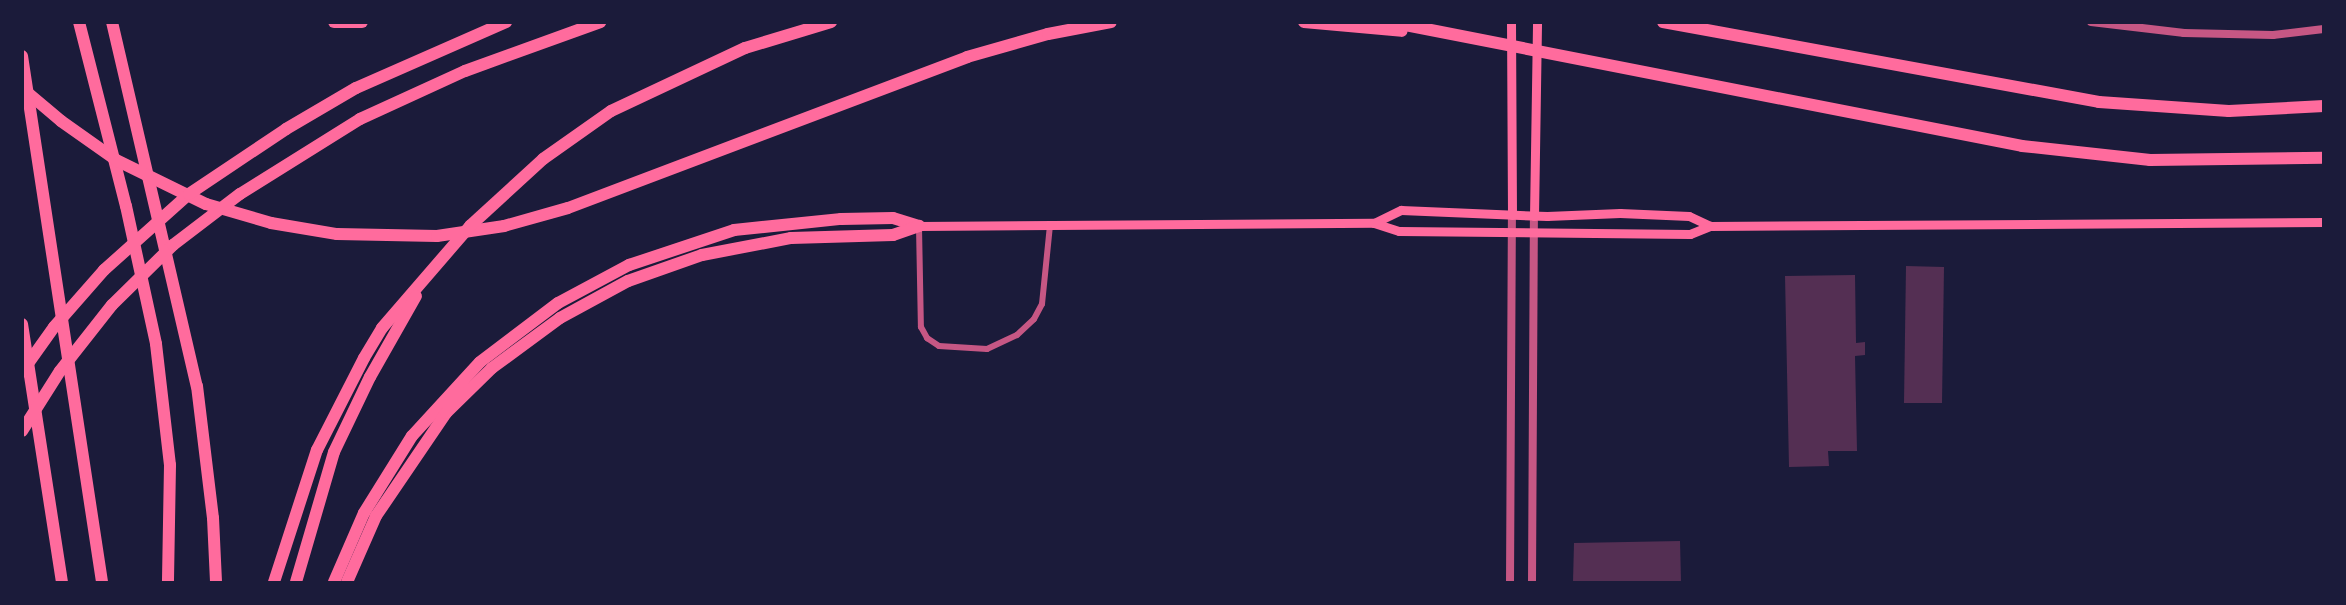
<!DOCTYPE html>
<html>
<head>
<meta charset="utf-8">
<style>
	body { margin:0 }
	#map { position:relative; width:2346px; height:605px; overflow:hidden; background:#1b1b3a; font-family:Rubik,sans-serif }
	div>[style] { position:absolute }
	.building>* { inset:0; background:#542f53 }
	.minor>* { height:6px; margin:-3px; padding:0 3px; transform-origin:3px; border-radius:3px; background:#c65784 }
	.tertiary>* { height:8px; margin:-4px; padding:0 4px; transform-origin:4px; border-radius:4px; background:#c65784 }
	.secondary>* { height:9px; margin:-4.5px; padding:0 4.5px; transform-origin:4.5px; border-radius:4.5px; background:#ff6b9d }
	.motorway>* { height:12px; margin:-6px; padding:0 6px; transform-origin:6px; border-radius:6px; background:#ff6b9d }
	span { translate:-50% -50%; white-space:nowrap; text-align:center; line-height:1.15; -webkit-text-stroke:4.5px #1b1b3a; paint-order:stroke }
	.frame { position:absolute; inset:0; border:24px solid #1b1b3a; pointer-events:none }
</style>
</head>
<body>
<div id="map">
	<div class="building">
		<i style="clip-path:polygon(1906px 266px,1944px 267px,1942px 403px,1904px 403px)"></i>
		<i style="clip-path:polygon(1855px 275px,1856px 343px,1865px 342px,1865px 355px,1855px 356px,1857px 451px,1828px 451px,1829px 466px,1789px 467px,1785px 276px)"></i>
		<i style="clip-path:polygon(1680px 541px,1681px 582px,1573px 582px,1574px 543px)"></i>
	</div>
	<div class="minor">
		<i style="left:919px;top:227px;width:100px;rotate:88.9deg"></i>
		<i style="left:921px;top:327px;width:13px;rotate:61deg"></i>
		<i style="left:927px;top:338px;width:14px;rotate:34deg"></i>
		<i style="left:939px;top:346px;width:48px;rotate:3.6deg"></i>
		<i style="left:987px;top:349px;width:33px;rotate:-25deg"></i>
		<i style="left:1017px;top:335px;width:23px;rotate:-43deg"></i>
		<i style="left:1034px;top:319px;width:17px;rotate:-62deg"></i>
		<i style="left:1042px;top:304px;width:79px;rotate:-84.2deg"></i>
	</div>
	<div class="tertiary">
		<i style="left:2091px;top:22px;width:94px;rotate:6.7deg"></i>
		<i style="left:2184px;top:33px;width:89px;rotate:1.3deg"></i>
		<i style="left:2273px;top:35px;width:51px;rotate:-6.7deg"></i>
		<i style="left:1510px;top:582px;width:367px;rotate:-89.7deg"></i>
		<i style="left:1532px;top:582px;width:366px;rotate:-89.7deg"></i>
	</div>
	<div class="secondary">
		<i style="left:1511px;top:22px;width:193px;rotate:89.7deg"></i>
		<i style="left:1534px;top:216px;width:194px;rotate:-89.1deg"></i>
		<i style="left:1374px;top:223px;width:30px;rotate:-26deg"></i>
		<i style="left:1401px;top:210px;width:146px;rotate:2.4deg"></i>
		<i style="left:1547px;top:216px;width:73px;rotate:-2.4deg"></i>
		<i style="left:1620px;top:213px;width:69px;rotate:2.5deg"></i>
		<i style="left:1689px;top:216px;width:23px;rotate:25deg"></i>
		<i style="left:919px;top:226px;width:455px;rotate:-0.4deg"></i>
		<i style="left:1374px;top:223px;width:26px;rotate:18deg"></i>
		<i style="left:1399px;top:231px;width:291px;rotate:0.6deg"></i>
		<i style="left:1690px;top:234px;width:22px;rotate:-22deg"></i>
		<i style="left:1710px;top:226px;width:614px;rotate:-0.37deg"></i>
	</div>
	<div class="motorway">
		<i style="left:79px;top:22px;width:190px;rotate:75.7deg"></i>
		<i style="left:126px;top:206px;width:141px;rotate:77.7deg"></i>
		<i style="left:156px;top:344px;width:122px;rotate:83.4deg"></i>
		<i style="left:170px;top:465px;width:117px;rotate:91deg"></i>
		<i style="left:112px;top:22px;width:374px;rotate:76.9deg"></i>
		<i style="left:197px;top:386px;width:133px;rotate:83.1deg"></i>
		<i style="left:213px;top:518px;width:64px;rotate:87.3deg"></i>
		<i style="left:334px;top:22px;width:28px"></i>
		<i style="left:1304px;top:22px;width:98px;rotate:5.2deg"></i>
		<i style="left:1390px;top:22px;width:644px;rotate:11.1deg"></i>
		<i style="left:2022px;top:146px;width:129px;rotate:6.2deg"></i>
		<i style="left:2150px;top:160px;width:174px;rotate:-0.7deg"></i>
		<i style="left:1663px;top:22px;width:443px;rotate:10.4deg"></i>
		<i style="left:2099px;top:102px;width:130px;rotate:4deg"></i>
		<i style="left:2229px;top:111px;width:95px;rotate:-3deg"></i>
		<i style="left:22px;top:56px;width:532px;rotate:81.35deg"></i>
		<i style="left:22px;top:88px;width:51px;rotate:40.2deg"></i>
		<i style="left:61px;top:121px;width:67px;rotate:35.3deg"></i>
		<i style="left:116px;top:160px;width:100px;rotate:26.1deg"></i>
		<i style="left:206px;top:204px;width:68px;rotate:16.3deg"></i>
		<i style="left:271px;top:223px;width:67px;rotate:9.5deg"></i>
		<i style="left:337px;top:234px;width:100px;rotate:1.1deg"></i>
		<i style="left:437px;top:236px;width:68px;rotate:-8.5deg"></i>
		<i style="left:504px;top:226px;width:66px;rotate:-15.7deg"></i>
		<i style="left:568px;top:208px;width:427px;rotate:-20.7deg"></i>
		<i style="left:967px;top:57px;width:84px;rotate:-15.9deg"></i>
		<i style="left:1048px;top:34px;width:64px;rotate:-10.8deg"></i>
		<i style="left:22px;top:324px;width:261px;rotate:81.2deg"></i>
		<i style="left:22px;top:372px;width:55px;rotate:-54.6deg"></i>
		<i style="left:54px;top:327px;width:76px;rotate:-48.7deg"></i>
		<i style="left:104px;top:270px;width:114px;rotate:-41.8deg"></i>
		<i style="left:189px;top:194px;width:117px;rotate:-33.8deg"></i>
		<i style="left:286px;top:129px;width:81px;rotate:-30.4deg"></i>
		<i style="left:356px;top:88px;width:164px;rotate:-23.7deg"></i>
		<i style="left:22px;top:431px;width:71px;rotate:-57.7deg"></i>
		<i style="left:60px;top:371px;width:84px;rotate:-51.8deg"></i>
		<i style="left:112px;top:305px;width:86px;rotate:-44.5deg"></i>
		<i style="left:173px;top:245px;width:84px;rotate:-37.3deg"></i>
		<i style="left:240px;top:194px;width:142px;rotate:-32deg"></i>
		<i style="left:360px;top:119px;width:115px;rotate:-24.6deg"></i>
		<i style="left:465px;top:71px;width:144px;rotate:-19.9deg"></i>
		<i style="left:274px;top:582px;width:139px;rotate:-72deg"></i>
		<i style="left:317px;top:450px;width:103px;rotate:-62.9deg"></i>
		<i style="left:364px;top:358px;width:35px;rotate:-59deg"></i>
		<i style="left:382px;top:328px;width:135px;rotate:-49.2deg"></i>
		<i style="left:470px;top:226px;width:99px;rotate:-42.5deg"></i>
		<i style="left:543px;top:159px;width:83px;rotate:-35.2deg"></i>
		<i style="left:611px;top:111px;width:148px;rotate:-25.2deg"></i>
		<i style="left:745px;top:48px;width:90px;rotate:-16.8deg"></i>
		<i style="left:296px;top:582px;width:135px;rotate:-73.7deg"></i>
		<i style="left:334px;top:452px;width:83px;rotate:-64.4deg"></i>
		<i style="left:370px;top:377px;width:93px;rotate:-60.4deg"></i>
		<i style="left:334px;top:582px;width:75px;rotate:-66.5deg"></i>
		<i style="left:364px;top:513px;width:91px;rotate:-58.1deg"></i>
		<i style="left:412px;top:436px;width:100px;rotate:-47.4deg"></i>
		<i style="left:480px;top:362px;width:98px;rotate:-37.1deg"></i>
		<i style="left:558px;top:303px;width:81px;rotate:-28.2deg"></i>
		<i style="left:629px;top:265px;width:111px;rotate:-18.4deg"></i>
		<i style="left:734px;top:230px;width:108px;rotate:-5.9deg"></i>
		<i style="left:841px;top:219px;width:52px;rotate:-1.1deg"></i>
		<i style="left:893px;top:218px;width:27px;rotate:17deg"></i>
		<i style="left:347px;top:582px;width:72px;rotate:-66.3deg"></i>
		<i style="left:376px;top:516px;width:125px;rotate:-55.8deg"></i>
		<i style="left:446px;top:413px;width:64px;rotate:-44.4deg"></i>
		<i style="left:492px;top:368px;width:84px;rotate:-36.3deg"></i>
		<i style="left:560px;top:318px;width:77px;rotate:-28.6deg"></i>
		<i style="left:628px;top:281px;width:78px;rotate:-19.4deg"></i>
		<i style="left:702px;top:255px;width:91px;rotate:-10.8deg"></i>
		<i style="left:791px;top:238px;width:102px;rotate:-1.7deg"></i>
		<i style="left:893px;top:235px;width:28px;rotate:-19deg"></i>
	</div>
	<div class="frame"></div>
</div>
</body>
</html>
